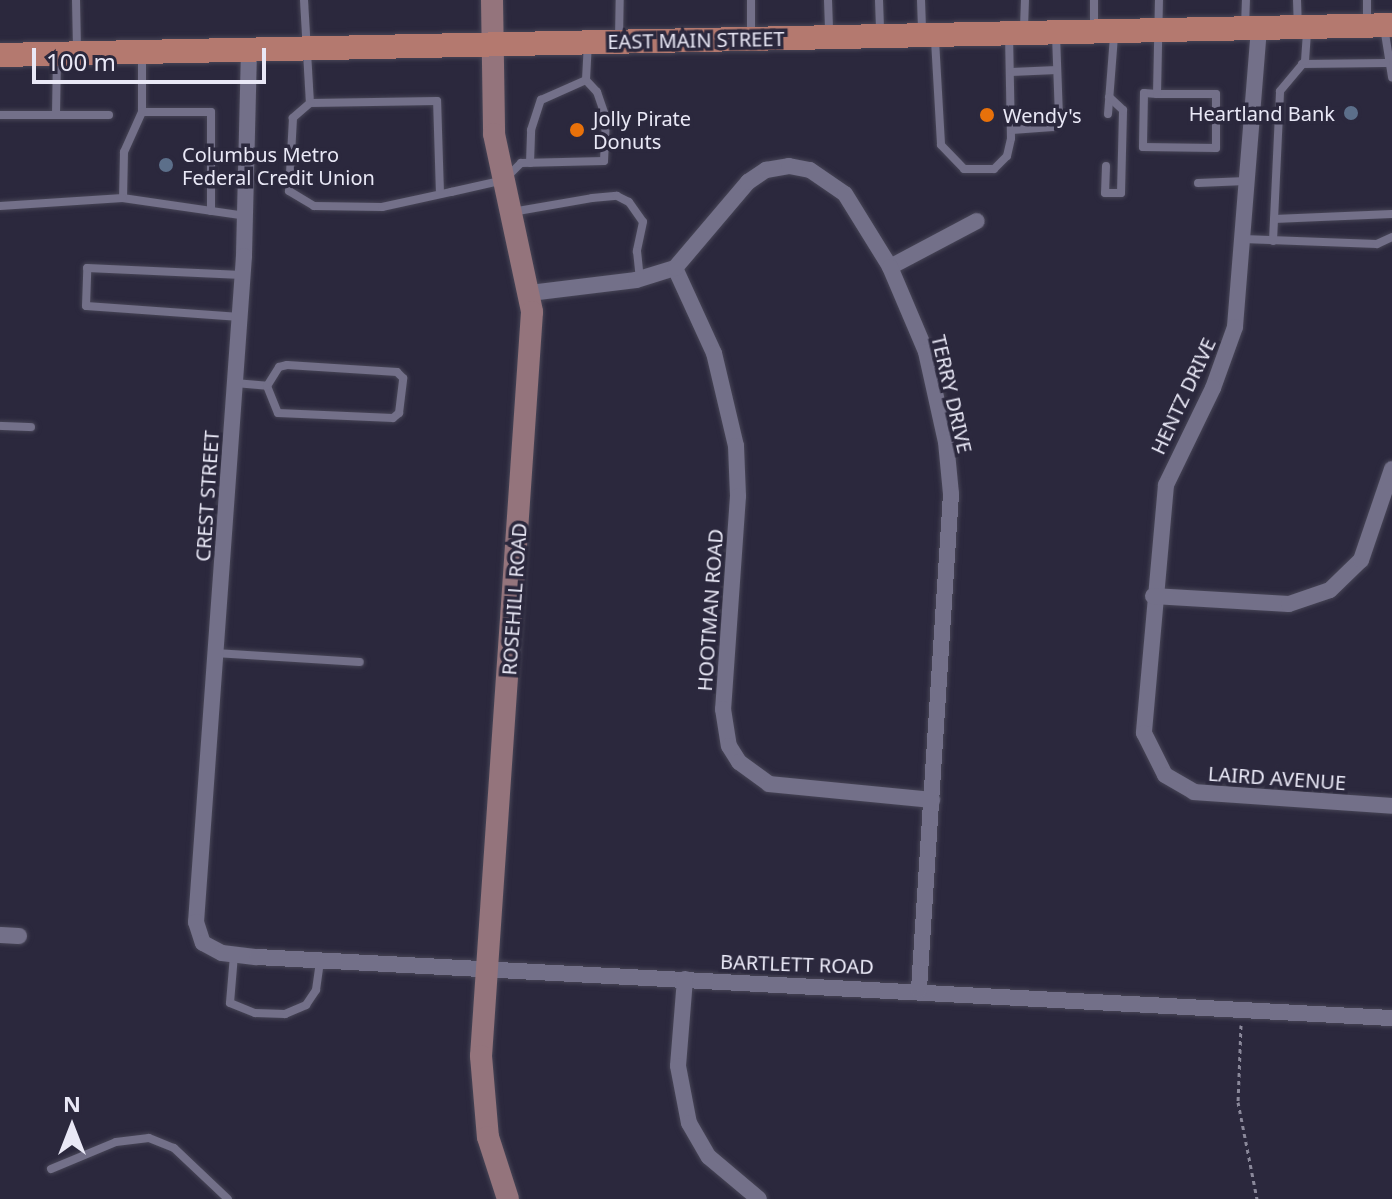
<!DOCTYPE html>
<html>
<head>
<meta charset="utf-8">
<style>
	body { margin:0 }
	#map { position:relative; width:1392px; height:1199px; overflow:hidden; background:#2b283d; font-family:"Noto Sans",sans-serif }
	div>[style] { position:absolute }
	.path>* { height:3px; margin-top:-1.5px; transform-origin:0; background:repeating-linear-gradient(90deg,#8a889a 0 4px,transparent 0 8px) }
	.roads { filter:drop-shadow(0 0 2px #474556) drop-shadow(0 0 2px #474556) }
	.lane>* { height:8px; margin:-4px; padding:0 4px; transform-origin:4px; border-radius:4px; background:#737089 }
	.street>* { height:16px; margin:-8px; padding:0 8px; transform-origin:8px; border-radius:8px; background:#737089 }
	.secondary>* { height:22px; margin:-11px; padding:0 11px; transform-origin:11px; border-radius:11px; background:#94747c }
	.primary>* { height:24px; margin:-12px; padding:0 12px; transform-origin:12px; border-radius:12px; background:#b4796f }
	.dots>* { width:22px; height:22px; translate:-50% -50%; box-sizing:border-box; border:4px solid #2b283d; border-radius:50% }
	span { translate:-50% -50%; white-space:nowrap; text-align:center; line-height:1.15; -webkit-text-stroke:7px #2b283d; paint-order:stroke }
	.street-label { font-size:20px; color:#e9e8f6 }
	.poi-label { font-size:20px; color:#e9e8f6 }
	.right { translate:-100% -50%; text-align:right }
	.left { translate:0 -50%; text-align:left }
	.north { position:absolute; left:32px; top:1087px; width:80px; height:80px; -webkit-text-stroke:6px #2b283d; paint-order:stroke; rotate:0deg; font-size:22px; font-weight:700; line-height:32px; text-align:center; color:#e9e8f6 }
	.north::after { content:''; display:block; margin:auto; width:28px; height:36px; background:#e9e8f6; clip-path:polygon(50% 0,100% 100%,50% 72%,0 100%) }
	.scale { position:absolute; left:32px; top:48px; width:234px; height:36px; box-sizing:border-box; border:4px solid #e9e8f6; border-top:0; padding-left:10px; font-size:24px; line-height:28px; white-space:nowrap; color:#e9e8f6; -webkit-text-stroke:6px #2b283d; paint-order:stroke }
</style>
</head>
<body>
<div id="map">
	<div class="path">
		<i style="left:1241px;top:1025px;width:77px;rotate:92.2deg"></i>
		<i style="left:1238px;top:1102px;width:99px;rotate:78.9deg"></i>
	</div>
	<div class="roads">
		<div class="lane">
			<i style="left:76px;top:0;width:49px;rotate:88.8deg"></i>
			<i style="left:304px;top:0;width:103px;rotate:86.7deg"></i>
			<i style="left:751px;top:0;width:34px;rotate:90deg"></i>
			<i style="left:828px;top:0;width:36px;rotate:88deg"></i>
			<i style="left:879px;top:0;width:31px;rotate:88deg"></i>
			<i style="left:921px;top:0;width:31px;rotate:88deg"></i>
			<i style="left:1094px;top:0;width:27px;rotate:90deg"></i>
			<i style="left:1297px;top:0;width:23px;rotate:88deg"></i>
			<i style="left:1367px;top:0;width:23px;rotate:90deg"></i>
			<i style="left:1245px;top:27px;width:27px;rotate:-88deg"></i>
			<i style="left:1384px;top:27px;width:51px;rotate:80.9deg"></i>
			<i style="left:1024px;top:28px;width:28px;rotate:-88deg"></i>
			<i style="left:619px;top:39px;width:39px;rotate:-89deg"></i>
			<i style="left:935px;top:40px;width:105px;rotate:86.7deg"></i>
			<i style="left:941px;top:145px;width:33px;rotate:46deg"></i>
			<i style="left:964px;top:169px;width:30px"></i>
			<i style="left:994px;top:169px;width:18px;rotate:-45deg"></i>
			<i style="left:1007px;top:156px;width:18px;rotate:-77deg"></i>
			<i style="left:1011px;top:138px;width:103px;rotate:-91.1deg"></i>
			<i style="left:142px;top:53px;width:59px;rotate:90deg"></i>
			<i style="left:142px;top:112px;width:44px;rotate:114.2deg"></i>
			<i style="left:124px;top:152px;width:46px;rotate:91.2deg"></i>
			<i style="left:123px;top:198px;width:125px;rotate:8.3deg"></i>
			<i style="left:1302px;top:64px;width:84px;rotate:-0.7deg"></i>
			<i style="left:1011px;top:72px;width:46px;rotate:-2.5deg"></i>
			<i style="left:1157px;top:94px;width:13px;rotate:-176deg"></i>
			<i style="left:1144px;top:93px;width:54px;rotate:91.1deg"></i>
			<i style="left:1143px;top:147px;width:73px;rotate:0.8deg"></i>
			<i style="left:1216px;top:148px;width:54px;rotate:-90deg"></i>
			<i style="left:1216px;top:94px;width:59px;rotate:180deg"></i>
			<i style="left:1157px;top:94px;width:94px;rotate:-88.8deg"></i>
			<i style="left:142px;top:112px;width:69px"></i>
			<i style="left:211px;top:112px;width:99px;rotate:90deg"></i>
			<i style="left:56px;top:114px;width:59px;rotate:-89deg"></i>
			<i style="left:1108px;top:114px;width:78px;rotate:-85.6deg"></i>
			<i style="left:0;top:115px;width:109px"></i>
			<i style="left:1012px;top:130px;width:41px;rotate:-4.2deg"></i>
			<i style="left:1053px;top:127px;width:12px;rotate:-59deg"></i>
			<i style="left:1059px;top:117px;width:80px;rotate:-92.1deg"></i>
			<i style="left:530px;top:163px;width:33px;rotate:-88deg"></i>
			<i style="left:531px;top:130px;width:32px;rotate:-72deg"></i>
			<i style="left:541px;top:100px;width:49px;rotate:-24deg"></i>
			<i style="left:1106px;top:166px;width:27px;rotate:92deg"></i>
			<i style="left:1105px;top:193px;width:16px"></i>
			<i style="left:1121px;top:193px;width:83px;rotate:-88.6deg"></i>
			<i style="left:1123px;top:110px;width:19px;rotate:-137deg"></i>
			<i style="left:1198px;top:183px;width:48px;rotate:-2.4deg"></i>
			<i style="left:440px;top:194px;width:93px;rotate:-91.8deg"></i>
			<i style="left:437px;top:101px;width:127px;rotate:179.1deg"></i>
			<i style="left:310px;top:103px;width:23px;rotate:139deg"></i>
			<i style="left:293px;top:118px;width:73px;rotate:93.1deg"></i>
			<i style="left:289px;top:191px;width:29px;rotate:31deg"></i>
			<i style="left:314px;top:206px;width:68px;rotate:0.8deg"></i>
			<i style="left:382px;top:207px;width:71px;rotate:-12.3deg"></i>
			<i style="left:451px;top:192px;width:54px;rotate:-12.8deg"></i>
			<i style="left:504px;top:180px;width:24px;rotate:-45deg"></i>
			<i style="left:521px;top:163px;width:83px;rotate:-1.4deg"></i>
			<i style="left:604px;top:161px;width:43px;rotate:-87.3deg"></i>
			<i style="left:606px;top:118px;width:28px;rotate:-109deg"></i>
			<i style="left:597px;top:92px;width:16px;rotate:-133deg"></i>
			<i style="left:586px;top:80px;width:35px;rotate:-87deg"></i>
			<i style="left:0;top:206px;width:123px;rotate:-3.7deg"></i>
			<i style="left:512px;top:212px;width:81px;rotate:-9.9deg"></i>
			<i style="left:592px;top:198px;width:25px;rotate:-5deg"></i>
			<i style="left:617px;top:196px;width:13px;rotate:27deg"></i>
			<i style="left:629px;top:202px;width:24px;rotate:55deg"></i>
			<i style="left:643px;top:222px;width:30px;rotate:102deg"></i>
			<i style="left:637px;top:251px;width:27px;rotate:84deg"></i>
			<i style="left:1274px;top:219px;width:118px;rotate:-2.4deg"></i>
			<i style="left:1243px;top:239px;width:134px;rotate:2.1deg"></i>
			<i style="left:1377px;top:244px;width:17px;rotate:-25deg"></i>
			<i style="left:1273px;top:241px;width:150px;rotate:-87.3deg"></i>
			<i style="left:1280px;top:91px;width:39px;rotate:-50deg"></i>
			<i style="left:1305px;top:61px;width:30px;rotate:-86deg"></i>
			<i style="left:240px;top:317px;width:154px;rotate:-175.9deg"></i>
			<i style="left:86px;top:306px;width:38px;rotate:-88deg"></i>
			<i style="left:87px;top:268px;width:155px;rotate:2.6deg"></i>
			<i style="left:235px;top:383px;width:32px;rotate:5deg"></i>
			<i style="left:267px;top:386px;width:29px;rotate:68deg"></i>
			<i style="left:278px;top:413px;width:115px;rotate:2.5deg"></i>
			<i style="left:393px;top:418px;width:8px;rotate:-40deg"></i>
			<i style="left:399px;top:413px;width:35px;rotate:-83deg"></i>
			<i style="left:403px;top:378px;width:8px;rotate:-135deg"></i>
			<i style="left:397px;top:372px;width:110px;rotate:-176.4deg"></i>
			<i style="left:287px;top:365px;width:8px;rotate:166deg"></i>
			<i style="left:279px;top:367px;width:22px;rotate:122deg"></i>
			<i style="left:0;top:426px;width:31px;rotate:2deg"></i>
			<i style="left:215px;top:653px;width:145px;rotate:3.6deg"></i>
			<i style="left:234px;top:955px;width:48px;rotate:94.8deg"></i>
			<i style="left:230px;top:1003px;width:27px;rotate:22deg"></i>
			<i style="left:255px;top:1013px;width:30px;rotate:2deg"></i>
			<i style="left:285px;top:1014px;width:23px;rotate:-23deg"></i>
			<i style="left:306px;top:1005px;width:18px;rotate:-56deg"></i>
			<i style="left:316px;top:990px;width:30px;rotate:-82deg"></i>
			<i style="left:51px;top:1169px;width:70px;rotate:-22.6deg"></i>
			<i style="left:116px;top:1142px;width:33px;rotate:-7deg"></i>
			<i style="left:149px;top:1138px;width:27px;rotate:22deg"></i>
			<i style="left:174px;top:1148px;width:74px;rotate:43.4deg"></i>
		</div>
		<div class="street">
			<i style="left:1259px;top:28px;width:300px;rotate:94.6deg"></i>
			<i style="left:1235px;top:327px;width:65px;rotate:109.8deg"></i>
			<i style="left:1213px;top:388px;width:108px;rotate:115.9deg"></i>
			<i style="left:1166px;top:485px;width:249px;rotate:95.1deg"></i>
			<i style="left:1144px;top:733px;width:47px;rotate:63.4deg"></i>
			<i style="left:1165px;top:775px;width:34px;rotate:30deg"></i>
			<i style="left:1194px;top:792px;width:198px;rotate:4deg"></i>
			<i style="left:249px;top:50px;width:206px;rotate:91.4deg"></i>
			<i style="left:244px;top:256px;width:668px;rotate:94.12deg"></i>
			<i style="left:196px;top:922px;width:22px;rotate:72deg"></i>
			<i style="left:203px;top:943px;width:21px;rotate:28deg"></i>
			<i style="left:222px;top:953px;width:35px;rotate:7deg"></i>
			<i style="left:257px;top:957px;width:1137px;rotate:3.08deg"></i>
			<i style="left:890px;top:267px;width:98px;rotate:-27.9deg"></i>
			<i style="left:675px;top:268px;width:94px;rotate:65.4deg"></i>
			<i style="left:714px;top:353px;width:96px;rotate:76.7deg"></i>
			<i style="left:736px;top:446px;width:50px;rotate:87.7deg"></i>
			<i style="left:738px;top:496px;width:214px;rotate:94deg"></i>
			<i style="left:723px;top:709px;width:37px;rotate:81deg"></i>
			<i style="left:729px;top:746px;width:19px;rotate:58deg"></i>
			<i style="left:739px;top:762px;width:37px;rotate:36deg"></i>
			<i style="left:769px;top:784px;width:164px;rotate:5.6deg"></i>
			<i style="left:530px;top:293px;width:107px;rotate:-7deg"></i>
			<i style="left:636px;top:280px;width:41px;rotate:-17.1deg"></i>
			<i style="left:675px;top:268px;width:113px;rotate:-49.7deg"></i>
			<i style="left:748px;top:182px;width:22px;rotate:-34deg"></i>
			<i style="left:766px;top:170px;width:23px;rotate:-10deg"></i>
			<i style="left:789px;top:166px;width:21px;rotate:11deg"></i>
			<i style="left:810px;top:170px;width:42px;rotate:34.4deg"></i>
			<i style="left:845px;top:194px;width:86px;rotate:58.3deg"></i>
			<i style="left:890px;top:267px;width:92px;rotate:67deg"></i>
			<i style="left:926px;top:352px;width:92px;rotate:77.5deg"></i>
			<i style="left:946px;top:442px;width:52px;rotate:84.5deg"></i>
			<i style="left:951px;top:494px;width:497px;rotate:93.7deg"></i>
			<i style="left:1153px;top:596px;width:136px;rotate:3.4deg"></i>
			<i style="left:1289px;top:604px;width:43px;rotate:-18.9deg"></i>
			<i style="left:1330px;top:590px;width:43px;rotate:-44.1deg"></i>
			<i style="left:1361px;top:560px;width:96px;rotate:-71.2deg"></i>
			<i style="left:0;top:935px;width:19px;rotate:3deg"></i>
			<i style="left:685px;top:979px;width:87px;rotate:94.6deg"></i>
			<i style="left:678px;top:1066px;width:58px;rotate:79.1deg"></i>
			<i style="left:689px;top:1123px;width:39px;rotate:60deg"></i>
			<i style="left:709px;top:1157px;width:65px;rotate:40deg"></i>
		</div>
		<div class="secondary">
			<i style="left:492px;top:0;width:134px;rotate:89.1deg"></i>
			<i style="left:494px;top:134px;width:182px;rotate:77.9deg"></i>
			<i style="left:532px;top:312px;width:746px;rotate:93.92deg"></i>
			<i style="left:481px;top:1056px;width:81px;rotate:85.1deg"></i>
			<i style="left:488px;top:1137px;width:65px;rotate:72.1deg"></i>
		</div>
		<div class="primary">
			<i style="left:0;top:55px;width:1392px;rotate:-1.23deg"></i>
		</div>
	</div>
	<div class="dots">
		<i style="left:1351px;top:113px;background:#5c6f8a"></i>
		<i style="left:987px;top:115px;background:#e8710a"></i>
		<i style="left:577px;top:130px;background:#e8710a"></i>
		<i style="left:166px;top:165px;background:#5c6f8a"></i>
	</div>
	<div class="street-label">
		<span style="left:696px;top:40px;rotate:-1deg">EAST MAIN STREET</span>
		<span style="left:952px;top:394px;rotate:77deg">TERRY DRIVE</span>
		<span style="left:1183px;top:396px;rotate:-65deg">HENTZ DRIVE</span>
		<span style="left:207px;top:496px;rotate:-86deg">CREST STREET</span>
		<span style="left:514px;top:599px;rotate:-86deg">ROSEHILL ROAD</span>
		<span style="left:710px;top:610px;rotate:-86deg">HOOTMAN ROAD</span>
		<span style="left:1277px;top:778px;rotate:4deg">LAIRD AVENUE</span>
		<span style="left:797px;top:964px;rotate:2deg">BARTLETT ROAD</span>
	</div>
	<div class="poi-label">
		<span class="right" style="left:1335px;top:113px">Heartland Bank</span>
		<span class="left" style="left:1003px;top:115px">Wendy's</span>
		<span class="left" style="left:593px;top:130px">Jolly Pirate<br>Donuts</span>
		<span class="left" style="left:182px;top:166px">Columbus Metro<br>Federal Credit Union</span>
	</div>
	<div class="north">N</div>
	<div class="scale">100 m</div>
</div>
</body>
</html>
